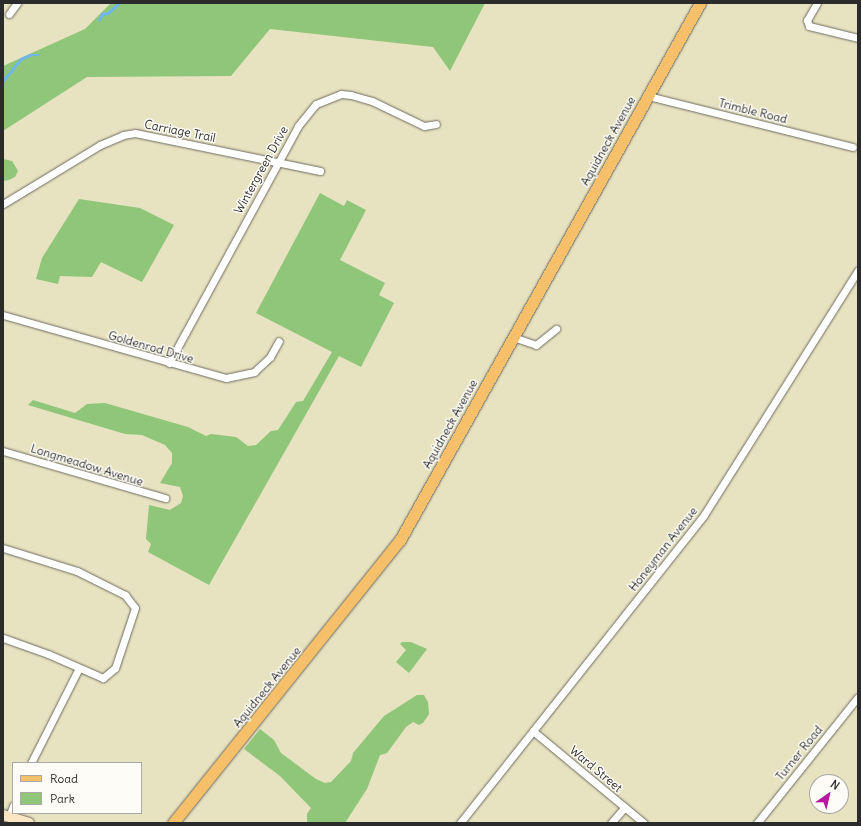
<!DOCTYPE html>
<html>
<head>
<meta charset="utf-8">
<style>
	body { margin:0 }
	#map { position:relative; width:861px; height:826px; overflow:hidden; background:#e7e2c0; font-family:Delius,sans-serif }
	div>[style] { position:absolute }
	.green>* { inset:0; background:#8fc679 }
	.stream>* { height:2.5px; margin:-1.25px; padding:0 1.25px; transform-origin:1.25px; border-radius:1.25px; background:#71b6e8 }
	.roads { filter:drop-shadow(0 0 1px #6d6b5f) drop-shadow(0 0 1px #6d6b5f) }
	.street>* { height:7px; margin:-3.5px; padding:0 3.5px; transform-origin:3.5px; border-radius:3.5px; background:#fff }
	.secondary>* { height:10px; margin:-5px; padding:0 5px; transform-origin:5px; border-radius:5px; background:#fbe6c4 }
	.primary>* { height:11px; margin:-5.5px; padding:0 5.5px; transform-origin:5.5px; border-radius:5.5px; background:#f6c06b }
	span { translate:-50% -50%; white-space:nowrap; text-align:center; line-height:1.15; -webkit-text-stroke:3px #fdfcf7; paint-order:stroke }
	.street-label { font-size:12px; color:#2b2b2b }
	.frame { position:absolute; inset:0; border:4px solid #2b2b2b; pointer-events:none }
	.legend { position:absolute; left:12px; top:762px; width:130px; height:52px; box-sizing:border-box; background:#fdfcf7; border:1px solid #a9a8a5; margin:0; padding:5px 7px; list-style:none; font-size:12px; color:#2b2b2b }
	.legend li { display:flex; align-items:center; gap:8px; height:20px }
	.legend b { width:20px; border:1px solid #a9a8a5 }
	.north { position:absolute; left:809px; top:774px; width:40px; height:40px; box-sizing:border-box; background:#fdfcf7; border:1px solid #a9a8a5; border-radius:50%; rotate:34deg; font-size:11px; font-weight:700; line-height:16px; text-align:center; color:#2b2b2b }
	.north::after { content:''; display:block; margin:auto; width:14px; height:18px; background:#b5179e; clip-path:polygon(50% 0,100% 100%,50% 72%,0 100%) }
</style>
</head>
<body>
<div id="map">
	<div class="green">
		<i style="clip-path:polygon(111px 3px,485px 3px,450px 71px,433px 47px,270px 29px,231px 76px,87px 77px,3px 131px,3px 66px,85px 29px)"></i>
		<i style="clip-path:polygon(3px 159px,12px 161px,18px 171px,15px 177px,9px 180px,3px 181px)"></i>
		<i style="clip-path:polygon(320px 193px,344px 206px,347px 200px,366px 210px,340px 260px,385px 283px,379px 295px,394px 303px,361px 367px,339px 356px,209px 585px,148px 552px,151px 544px,146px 539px,149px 505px,170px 510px,181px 503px,183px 496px,180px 487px,160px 483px,172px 463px,172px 453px,165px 445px,142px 435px,125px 434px,28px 405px,33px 400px,75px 413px,87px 404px,105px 403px,188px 427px,206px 436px,211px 434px,236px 437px,248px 446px,256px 445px,271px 431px,278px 430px,296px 402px,303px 401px,332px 352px,256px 313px)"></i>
		<i style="clip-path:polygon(79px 199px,140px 208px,174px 225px,142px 282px,101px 262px,92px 277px,60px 276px,58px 284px,36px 279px,42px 258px)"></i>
		<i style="clip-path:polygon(402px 642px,411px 642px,427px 649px,409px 673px,396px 662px,406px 650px,400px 644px)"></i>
		<i style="clip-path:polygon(417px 695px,424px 695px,428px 702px,429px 714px,423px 723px,419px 725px,413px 722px,406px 727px,387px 753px,380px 755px,367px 789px,345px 823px,307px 823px,307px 814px,311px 808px,280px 776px,244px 749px,260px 729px,274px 740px,281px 753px,316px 779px,325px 783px,331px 782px,351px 761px,353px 753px,384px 716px)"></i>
	</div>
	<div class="stream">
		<i style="left:99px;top:20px;width:7px;rotate:-63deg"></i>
		<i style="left:102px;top:14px;width:6px;rotate:-9deg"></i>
		<i style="left:108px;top:13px;width:15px;rotate:-42deg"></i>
		<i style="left:3px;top:81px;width:28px;rotate:-51deg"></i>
		<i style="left:21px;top:59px;width:10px;rotate:-24deg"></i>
		<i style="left:30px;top:55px;width:9px"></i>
	</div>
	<div class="roads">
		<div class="street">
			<i style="left:817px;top:3px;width:20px;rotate:120deg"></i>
			<i style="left:807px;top:20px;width:6px;rotate:72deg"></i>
			<i style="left:809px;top:26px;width:50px;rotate:13.8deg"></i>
			<i style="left:9px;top:14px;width:14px;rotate:-54deg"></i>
			<i style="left:648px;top:96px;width:211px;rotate:14deg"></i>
			<i style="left:3px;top:204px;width:114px;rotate:-31.3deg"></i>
			<i style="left:100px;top:145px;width:25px;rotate:-23deg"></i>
			<i style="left:123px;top:135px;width:12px;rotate:-9deg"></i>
			<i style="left:135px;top:133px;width:189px;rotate:11.6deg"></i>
			<i style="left:3px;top:315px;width:232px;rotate:15.8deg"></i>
			<i style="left:226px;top:378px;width:29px;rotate:-12deg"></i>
			<i style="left:254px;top:372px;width:22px;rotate:-43deg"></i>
			<i style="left:270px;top:357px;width:18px;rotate:-61deg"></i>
			<i style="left:513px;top:337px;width:24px;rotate:19deg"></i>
			<i style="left:536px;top:345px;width:26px;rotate:-39deg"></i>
			<i style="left:169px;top:363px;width:270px;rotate:-61.4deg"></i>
			<i style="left:298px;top:126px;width:28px;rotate:-51deg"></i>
			<i style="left:316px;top:104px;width:27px;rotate:-22deg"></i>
			<i style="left:341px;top:94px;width:10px;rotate:6deg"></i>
			<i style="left:351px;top:95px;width:22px;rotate:16deg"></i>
			<i style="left:372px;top:101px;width:58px;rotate:25.7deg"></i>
			<i style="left:424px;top:126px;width:12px;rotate:-9deg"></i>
			<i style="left:3px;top:451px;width:169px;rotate:16.2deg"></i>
			<i style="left:3px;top:548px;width:77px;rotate:17.3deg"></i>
			<i style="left:77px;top:571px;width:54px;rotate:26.6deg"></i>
			<i style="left:125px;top:595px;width:16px;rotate:52deg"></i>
			<i style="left:135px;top:608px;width:63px;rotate:108.4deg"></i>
			<i style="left:115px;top:668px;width:16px;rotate:140deg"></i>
			<i style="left:103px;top:678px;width:60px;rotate:-156.4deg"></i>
			<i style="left:48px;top:654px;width:48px;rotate:-160.4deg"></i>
			<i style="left:533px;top:731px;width:144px;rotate:39.7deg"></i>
			<i style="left:31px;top:763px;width:106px;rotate:-63.2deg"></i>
			<i style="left:9px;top:817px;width:12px;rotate:-70deg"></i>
			<i style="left:460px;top:823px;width:393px;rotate:-51.6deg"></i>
			<i style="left:704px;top:515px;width:289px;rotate:-57.8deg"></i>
			<i style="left:611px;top:823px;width:21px;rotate:-49deg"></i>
			<i style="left:757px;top:823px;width:161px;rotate:-51.3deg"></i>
		</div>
		<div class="secondary">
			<i style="left:3px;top:815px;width:27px;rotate:17deg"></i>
		</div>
		<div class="primary">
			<i style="left:173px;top:823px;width:363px;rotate:-51.3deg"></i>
			<i style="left:400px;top:540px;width:615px;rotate:-60.81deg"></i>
		</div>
	</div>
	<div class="street-label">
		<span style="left:753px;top:111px;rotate:14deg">Trimble Road</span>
		<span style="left:180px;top:131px;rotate:11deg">Carriage Trail</span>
		<span style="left:608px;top:141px;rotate:-61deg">Aquidneck Avenue</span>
		<span style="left:261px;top:170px;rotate:-61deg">Wintergreen Drive</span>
		<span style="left:151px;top:347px;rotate:16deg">Goldenrod Drive</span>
		<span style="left:450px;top:424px;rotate:-61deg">Aquidneck Avenue</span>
		<span style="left:87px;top:465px;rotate:17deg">Longmeadow Avenue</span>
		<span style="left:663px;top:549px;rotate:-52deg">Honeyman Avenue</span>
		<span style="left:267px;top:687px;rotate:-51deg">Aquidneck Avenue</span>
		<span style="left:799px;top:753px;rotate:-51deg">Turner Road</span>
		<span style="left:596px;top:769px;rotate:40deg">Ward Street</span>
	</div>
	<div class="frame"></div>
	<ul class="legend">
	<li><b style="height:5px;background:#f6c06b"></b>Road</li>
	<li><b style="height:11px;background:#8fc679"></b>Park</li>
	</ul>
	<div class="north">N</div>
</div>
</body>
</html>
